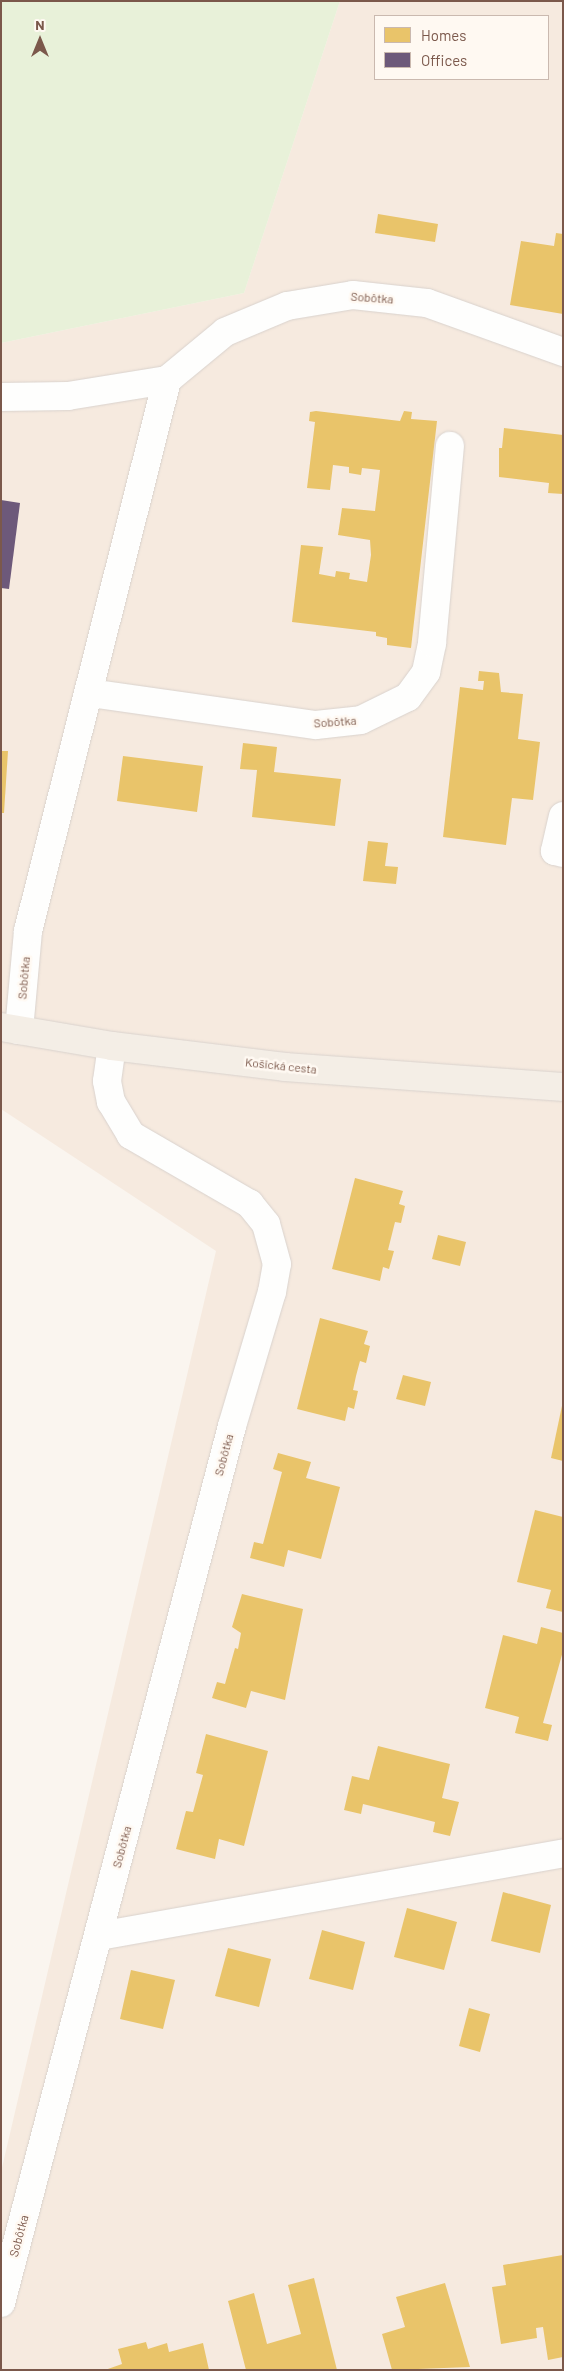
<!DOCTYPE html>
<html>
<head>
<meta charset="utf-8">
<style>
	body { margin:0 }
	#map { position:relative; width:564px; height:2371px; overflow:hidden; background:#faf5ef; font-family:Barlow,sans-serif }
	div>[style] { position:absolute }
	.residential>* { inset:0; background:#f6eadf }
	.green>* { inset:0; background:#e8f1d9 }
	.homes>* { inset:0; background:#e9c46a }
	.offices>* { inset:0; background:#6d597a }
	.roads { filter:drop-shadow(0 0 1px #d9d2cd) drop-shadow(0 0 1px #d9d2cd) }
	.minor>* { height:28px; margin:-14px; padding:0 14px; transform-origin:14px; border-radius:14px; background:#fefefd }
	.primary>* { height:28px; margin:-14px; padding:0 14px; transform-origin:14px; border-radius:14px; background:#f4eee6 }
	span { translate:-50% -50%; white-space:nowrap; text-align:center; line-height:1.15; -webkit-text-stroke:5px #fff9f2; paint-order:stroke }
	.street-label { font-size:12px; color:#7b584b }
	.frame { position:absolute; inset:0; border:2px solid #7b584b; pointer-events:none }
	.legend { position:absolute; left:374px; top:15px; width:175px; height:65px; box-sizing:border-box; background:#fff9f2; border:1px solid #cab9af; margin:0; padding:6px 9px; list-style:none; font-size:15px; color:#7b584b }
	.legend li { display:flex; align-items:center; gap:10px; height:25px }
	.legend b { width:25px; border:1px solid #cab9af }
	.north { position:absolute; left:15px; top:15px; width:50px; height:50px; -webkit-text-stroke:4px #fff9f2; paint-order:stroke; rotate:0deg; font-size:14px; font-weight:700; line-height:20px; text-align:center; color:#7b584b }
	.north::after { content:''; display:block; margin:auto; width:18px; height:22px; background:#7b584b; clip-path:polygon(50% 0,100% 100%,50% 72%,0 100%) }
</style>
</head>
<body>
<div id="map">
	<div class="residential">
		<i style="clip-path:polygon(evenodd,340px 1px,563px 1px,563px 2370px,1px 2370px,1px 2172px,216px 1251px,1px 1109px,1px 343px,244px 293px,340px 1px,375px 16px,548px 16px,548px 79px,375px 79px,375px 16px)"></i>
	</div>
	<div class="green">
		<i style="clip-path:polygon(1px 1px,340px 1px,244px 293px,1px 343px)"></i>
	</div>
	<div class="homes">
		<i style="clip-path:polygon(378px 214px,438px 224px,435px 242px,375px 233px)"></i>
		<i style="clip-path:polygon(556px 233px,563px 234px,563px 314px,510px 305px,521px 241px,554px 246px)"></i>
		<i style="clip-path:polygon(316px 411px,400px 421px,404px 411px,412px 412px,411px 419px,437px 421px,411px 648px,387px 645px,387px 638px,376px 636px,376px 632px,292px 622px,301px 545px,323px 547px,319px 574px,335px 577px,336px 571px,350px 573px,349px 579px,367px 582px,371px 555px,370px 540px,338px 535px,342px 508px,375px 511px,380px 470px,362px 468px,361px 475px,349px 473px,349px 467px,333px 465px,330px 490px,307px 488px,315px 422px,309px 421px,310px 412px)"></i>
		<i style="clip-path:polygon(504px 428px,563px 435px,563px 494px,548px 493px,549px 483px,499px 477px,499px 448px,502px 448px)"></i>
		<i style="clip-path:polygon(479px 671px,499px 673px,501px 692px,523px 694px,518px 739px,540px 742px,533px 800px,512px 798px,506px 845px,443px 837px,460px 687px,483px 690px,484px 681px,478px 681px)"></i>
		<i style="clip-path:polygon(243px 743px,277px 747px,274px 772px,341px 779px,335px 826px,252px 817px,257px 770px,240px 769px)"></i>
		<i style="clip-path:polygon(1px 751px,8px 751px,4px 813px,1px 813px)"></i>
		<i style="clip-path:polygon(123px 756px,203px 766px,197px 812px,117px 801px)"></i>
		<i style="clip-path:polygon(368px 841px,388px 843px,385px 866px,398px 867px,396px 884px,363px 881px)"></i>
		<i style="clip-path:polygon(355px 1178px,403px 1191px,399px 1204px,405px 1206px,401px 1223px,395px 1222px,388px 1250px,394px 1251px,389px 1269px,383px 1267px,380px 1281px,332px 1269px)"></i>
		<i style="clip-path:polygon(438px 1235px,466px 1242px,460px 1266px,432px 1259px)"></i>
		<i style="clip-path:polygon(320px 1318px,368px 1331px,364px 1344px,370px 1346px,366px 1363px,360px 1361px,356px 1376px,353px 1390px,358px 1391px,354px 1409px,348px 1407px,345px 1421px,297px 1409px)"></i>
		<i style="clip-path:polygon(403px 1375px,431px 1382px,425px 1406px,396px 1399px)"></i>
		<i style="clip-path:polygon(563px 1401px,563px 1461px,551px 1458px)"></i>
		<i style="clip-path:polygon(278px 1453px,311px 1462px,306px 1478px,340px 1487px,321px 1559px,288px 1550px,284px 1567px,250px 1558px,254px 1542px,263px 1544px,282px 1472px,273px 1469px)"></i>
		<i style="clip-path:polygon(535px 1510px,563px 1517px,563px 1612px,546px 1608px,551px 1590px,517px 1582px)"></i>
		<i style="clip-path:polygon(242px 1594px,303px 1609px,285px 1700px,251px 1691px,246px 1708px,212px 1698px,217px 1682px,225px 1684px,235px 1648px,238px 1649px,241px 1633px,232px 1627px)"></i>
		<i style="clip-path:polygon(541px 1627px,563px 1633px,563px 1651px,543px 1723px,552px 1725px,548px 1741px,515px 1733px,519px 1717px,485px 1708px,503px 1635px,537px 1644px)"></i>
		<i style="clip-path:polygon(206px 1734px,268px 1751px,244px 1846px,219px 1839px,215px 1859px,176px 1849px,186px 1811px,193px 1812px,203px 1775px,196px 1773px)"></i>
		<i style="clip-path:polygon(378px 1746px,450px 1764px,442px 1798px,459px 1802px,450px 1836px,433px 1832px,435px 1822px,363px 1804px,361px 1814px,344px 1810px,352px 1776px,369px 1780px)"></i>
		<i style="clip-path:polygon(503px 1892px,551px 1905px,540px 1953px,491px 1941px)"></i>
		<i style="clip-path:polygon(407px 1908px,457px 1922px,444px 1970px,394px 1957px)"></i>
		<i style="clip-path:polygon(322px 1930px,365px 1942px,353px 1990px,309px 1979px)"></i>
		<i style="clip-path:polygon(228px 1948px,271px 1959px,259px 2007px,215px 1996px)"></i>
		<i style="clip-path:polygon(131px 1970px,175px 1980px,163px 2029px,120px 2019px)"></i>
		<i style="clip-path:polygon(469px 2008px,490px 2014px,480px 2052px,459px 2046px)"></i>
		<i style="clip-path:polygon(563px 2255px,563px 2357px,548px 2360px,543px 2327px,536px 2328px,537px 2338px,501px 2344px,492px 2287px,506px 2285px,503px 2265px)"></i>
		<i style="clip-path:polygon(314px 2278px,337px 2370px,246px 2370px,228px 2301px,254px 2293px,267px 2344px,301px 2334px,288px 2285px)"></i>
		<i style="clip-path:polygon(445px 2283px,470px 2367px,392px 2370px,382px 2334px,405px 2327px,396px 2297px)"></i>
		<i style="clip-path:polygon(146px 2342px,148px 2349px,167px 2343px,169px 2352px,203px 2343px,209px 2370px,105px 2370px,122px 2364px,118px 2349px)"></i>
	</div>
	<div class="offices">
		<i style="clip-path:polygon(1px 500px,20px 503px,9px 589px,1px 588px)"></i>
	</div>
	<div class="roads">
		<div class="minor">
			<i style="left:1px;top:397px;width:67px;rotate:-0.9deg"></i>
			<i style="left:68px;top:396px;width:100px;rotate:-9.2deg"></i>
			<i style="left:90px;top:693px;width:228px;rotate:8.1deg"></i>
			<i style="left:316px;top:725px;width:45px;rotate:-6.3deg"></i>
			<i style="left:361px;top:720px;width:52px;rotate:-26.1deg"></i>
			<i style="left:408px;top:697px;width:31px;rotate:-54deg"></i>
			<i style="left:426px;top:672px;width:30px;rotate:-78deg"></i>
			<i style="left:432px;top:643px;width:198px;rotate:-84.8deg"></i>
			<i style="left:563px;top:816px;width:36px;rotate:103deg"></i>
			<i style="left:555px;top:851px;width:8px;rotate:14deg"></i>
			<i style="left:19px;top:1030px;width:99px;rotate:-84.8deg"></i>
			<i style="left:28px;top:931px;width:568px;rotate:-75.84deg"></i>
			<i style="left:167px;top:380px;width:75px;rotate:-39.6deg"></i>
			<i style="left:225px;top:332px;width:67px;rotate:-22.8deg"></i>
			<i style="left:287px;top:306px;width:67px;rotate:-9.5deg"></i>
			<i style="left:353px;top:295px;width:74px;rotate:6.2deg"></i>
			<i style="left:427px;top:303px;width:145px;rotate:19.8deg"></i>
			<i style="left:99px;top:1936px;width:471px;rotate:-10.1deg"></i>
			<i style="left:1px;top:2303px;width:907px;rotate:-75.24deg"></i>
			<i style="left:232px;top:1426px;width:140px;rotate:-73.4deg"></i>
			<i style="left:272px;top:1292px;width:28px;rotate:-80deg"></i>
			<i style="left:277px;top:1264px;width:41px;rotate:-105.4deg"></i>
			<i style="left:266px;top:1224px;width:26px;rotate:-129deg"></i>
			<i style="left:250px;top:1204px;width:138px;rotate:-149.9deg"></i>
			<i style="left:131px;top:1135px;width:39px;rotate:-121deg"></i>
			<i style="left:111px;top:1102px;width:21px;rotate:-101deg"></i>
			<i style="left:107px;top:1081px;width:35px;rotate:-82deg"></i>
		</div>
		<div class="primary">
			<i style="left:1px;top:1027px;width:113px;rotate:9.7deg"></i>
			<i style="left:112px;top:1046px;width:174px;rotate:6.9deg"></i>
			<i style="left:285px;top:1067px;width:279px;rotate:4.1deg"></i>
		</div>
	</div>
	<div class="street-label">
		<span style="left:372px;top:298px;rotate:4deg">Sobôtka</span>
		<span style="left:335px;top:722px;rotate:-4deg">Sobôtka</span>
		<span style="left:24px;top:978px;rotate:-85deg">Sobôtka</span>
		<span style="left:281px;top:1066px;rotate:6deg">Košická cesta</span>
		<span style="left:224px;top:1455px;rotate:-75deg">Sobôtka</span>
		<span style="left:122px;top:1847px;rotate:-75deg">Sobôtka</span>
		<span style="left:19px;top:2236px;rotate:-75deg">Sobôtka</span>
	</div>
	<div class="frame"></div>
	<ul class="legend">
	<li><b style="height:14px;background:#e9c46a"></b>Homes</li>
	<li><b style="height:14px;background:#6d597a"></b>Offices</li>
	</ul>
	<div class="north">N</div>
</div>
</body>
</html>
